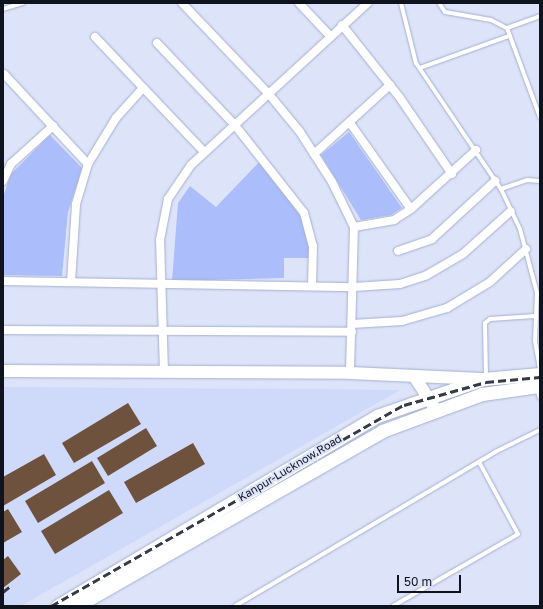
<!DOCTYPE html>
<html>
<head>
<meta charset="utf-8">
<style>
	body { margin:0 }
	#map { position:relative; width:543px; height:609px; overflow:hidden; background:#dde4f9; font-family:"Golos Text",sans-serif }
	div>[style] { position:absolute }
	.built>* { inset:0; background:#cfd9fa }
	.green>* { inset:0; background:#abbdfa }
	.building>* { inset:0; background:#6e523d }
	.roads { filter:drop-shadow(0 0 1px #a5afd0) drop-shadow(0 0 1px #a5afd0) }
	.service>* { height:4px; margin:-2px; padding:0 2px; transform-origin:2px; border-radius:2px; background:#fff }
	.minor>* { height:8px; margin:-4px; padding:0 4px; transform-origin:4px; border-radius:4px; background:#fff }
	.secondary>* { height:12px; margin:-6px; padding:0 6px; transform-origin:6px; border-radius:6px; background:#fff }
	.primary>* { height:13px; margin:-6.5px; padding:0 6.5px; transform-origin:6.5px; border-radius:6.5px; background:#fff }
	.rail>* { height:2.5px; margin-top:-1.25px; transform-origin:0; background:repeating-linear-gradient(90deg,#363a47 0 8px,transparent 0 12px) }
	span { translate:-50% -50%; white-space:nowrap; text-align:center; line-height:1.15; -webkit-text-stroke:4px #dde4f9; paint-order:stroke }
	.street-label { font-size:11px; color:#0f131e }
	.frame { position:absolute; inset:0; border:4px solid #0f131e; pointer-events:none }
	.scale { position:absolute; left:397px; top:575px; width:64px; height:18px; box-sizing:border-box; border:2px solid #0f131e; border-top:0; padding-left:5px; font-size:12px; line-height:14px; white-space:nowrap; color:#0f131e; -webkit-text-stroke:3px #dde4f9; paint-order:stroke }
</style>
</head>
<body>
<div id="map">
	<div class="built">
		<i style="clip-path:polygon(3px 387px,314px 389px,400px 390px,21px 606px,3px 606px)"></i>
	</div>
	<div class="green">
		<i style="clip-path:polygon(349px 132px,402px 208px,391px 215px,361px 220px,321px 155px)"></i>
		<i style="clip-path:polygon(50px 135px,82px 168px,68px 212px,62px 276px,3px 275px,3px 197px,11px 174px)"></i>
		<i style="clip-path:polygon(263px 158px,295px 201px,309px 228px,310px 258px,284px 258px,284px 278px,172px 281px,178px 203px,190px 186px,216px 207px)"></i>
	</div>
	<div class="building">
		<i style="clip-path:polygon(128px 403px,141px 424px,74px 463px,62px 443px)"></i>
		<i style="clip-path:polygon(146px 428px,157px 446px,108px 476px,97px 458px)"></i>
		<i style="clip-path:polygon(193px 443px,205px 464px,136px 503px,124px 482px)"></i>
		<i style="clip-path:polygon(44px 454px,56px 475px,3px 506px,3px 477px)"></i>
		<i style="clip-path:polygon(92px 461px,105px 483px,38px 523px,25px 501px)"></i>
		<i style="clip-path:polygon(109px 490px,123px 513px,55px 554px,41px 531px)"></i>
		<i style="clip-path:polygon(8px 509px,22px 532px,3px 543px,3px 512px)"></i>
		<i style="clip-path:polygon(8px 556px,21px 574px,3px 588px,3px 560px)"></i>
	</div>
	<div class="roads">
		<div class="service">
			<i style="left:401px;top:3px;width:62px;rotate:76deg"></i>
			<i style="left:416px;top:63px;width:152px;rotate:56deg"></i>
			<i style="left:501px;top:189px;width:44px;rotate:64.6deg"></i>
			<i style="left:520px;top:229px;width:66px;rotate:75.1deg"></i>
			<i style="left:537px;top:293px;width:48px;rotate:92.4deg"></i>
			<i style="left:535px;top:341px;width:27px;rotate:80deg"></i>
			<i style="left:439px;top:3px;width:11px;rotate:56deg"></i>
			<i style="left:445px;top:12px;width:47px;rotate:9.9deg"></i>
			<i style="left:491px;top:20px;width:18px;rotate:27deg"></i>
			<i style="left:507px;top:28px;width:35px;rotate:-20deg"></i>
			<i style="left:3px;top:9px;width:21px;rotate:-17deg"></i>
			<i style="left:507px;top:28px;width:95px;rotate:69.7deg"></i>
			<i style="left:420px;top:68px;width:95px;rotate:-19.8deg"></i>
			<i style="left:501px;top:189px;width:28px;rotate:-19deg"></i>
			<i style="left:527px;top:180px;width:13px;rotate:4deg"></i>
			<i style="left:486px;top:376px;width:53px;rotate:-91.1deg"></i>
			<i style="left:485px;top:323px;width:6px;rotate:-39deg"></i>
			<i style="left:490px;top:319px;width:45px;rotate:-3.8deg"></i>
			<i style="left:537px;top:389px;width:9px;rotate:72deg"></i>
			<i style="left:235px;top:606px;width:302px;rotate:-30.6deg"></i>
			<i style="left:495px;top:452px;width:50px;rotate:-26.1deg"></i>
			<i style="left:393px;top:606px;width:144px;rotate:-29.9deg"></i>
			<i style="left:518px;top:534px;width:82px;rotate:-118.4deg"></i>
		</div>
		<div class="minor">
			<i style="left:182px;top:3px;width:124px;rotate:46.3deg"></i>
			<i style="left:268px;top:93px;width:50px;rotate:50.6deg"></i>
			<i style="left:300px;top:132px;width:59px;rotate:57.4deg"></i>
			<i style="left:332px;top:182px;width:50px;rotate:63.9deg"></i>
			<i style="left:354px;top:227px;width:146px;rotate:91.6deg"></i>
			<i style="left:299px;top:3px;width:44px;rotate:46.8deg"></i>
			<i style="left:342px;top:25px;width:93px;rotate:51.5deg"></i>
			<i style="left:400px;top:98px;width:92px;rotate:55.6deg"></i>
			<i style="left:95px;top:37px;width:158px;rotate:46.5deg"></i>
			<i style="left:157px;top:43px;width:112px;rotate:46.5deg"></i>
			<i style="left:234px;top:124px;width:113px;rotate:51.8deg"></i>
			<i style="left:304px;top:213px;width:34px;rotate:75deg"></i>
			<i style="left:313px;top:246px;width:40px;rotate:91.4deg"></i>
			<i style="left:4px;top:74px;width:123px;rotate:47deg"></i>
			<i style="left:350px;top:123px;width:105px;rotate:54.7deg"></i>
			<i style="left:314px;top:154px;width:103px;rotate:-42.2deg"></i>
			<i style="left:3px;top:181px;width:19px;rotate:-65deg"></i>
			<i style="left:11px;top:164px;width:57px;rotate:-42.1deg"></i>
			<i style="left:354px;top:227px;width:41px;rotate:-9.9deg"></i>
			<i style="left:394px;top:220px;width:20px;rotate:-33deg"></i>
			<i style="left:411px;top:209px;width:88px;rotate:-42.2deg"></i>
			<i style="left:398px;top:251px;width:36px;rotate:-19deg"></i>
			<i style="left:432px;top:239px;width:86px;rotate:-42.6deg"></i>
			<i style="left:3px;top:281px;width:351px;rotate:1deg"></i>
			<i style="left:354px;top:287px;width:46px;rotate:-3.7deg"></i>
			<i style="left:400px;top:284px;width:28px;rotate:-18deg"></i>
			<i style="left:427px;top:275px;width:42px;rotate:-30.3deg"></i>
			<i style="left:463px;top:254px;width:64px;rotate:-41.9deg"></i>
			<i style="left:71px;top:282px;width:78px;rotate:-86.3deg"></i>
			<i style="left:76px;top:204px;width:42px;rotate:-73.3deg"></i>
			<i style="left:88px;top:164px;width:54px;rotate:-58.7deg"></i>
			<i style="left:116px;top:118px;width:40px;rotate:-48deg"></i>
			<i style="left:352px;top:324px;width:50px;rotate:-3.4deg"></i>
			<i style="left:402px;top:321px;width:47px;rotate:-16.1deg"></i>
			<i style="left:447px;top:308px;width:50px;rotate:-31.2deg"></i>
			<i style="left:490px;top:282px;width:49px;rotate:-42.5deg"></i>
			<i style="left:3px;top:330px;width:349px;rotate:0.3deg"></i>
			<i style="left:164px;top:372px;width:132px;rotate:-91.7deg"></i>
			<i style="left:160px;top:240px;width:42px;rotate:-79deg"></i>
			<i style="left:168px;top:199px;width:41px;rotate:-55.9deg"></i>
			<i style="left:191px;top:165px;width:240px;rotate:-42.5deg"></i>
		</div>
		<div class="secondary">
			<i style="left:3px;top:371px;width:347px;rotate:0.3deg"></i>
			<i style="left:350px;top:373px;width:132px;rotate:2.6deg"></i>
			<i style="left:414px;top:376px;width:40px;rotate:57.1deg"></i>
		</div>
		<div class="primary">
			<i style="left:57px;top:606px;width:372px;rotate:-30.7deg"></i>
			<i style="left:377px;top:416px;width:112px;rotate:-19.2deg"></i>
			<i style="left:483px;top:379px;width:57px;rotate:-5deg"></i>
			<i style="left:77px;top:606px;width:352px;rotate:-29.8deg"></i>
			<i style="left:382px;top:431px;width:107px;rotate:-20.3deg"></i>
			<i style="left:482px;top:394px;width:59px;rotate:-7.9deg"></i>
		</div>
	</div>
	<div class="rail">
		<i style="left:3px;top:592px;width:8px;rotate:-40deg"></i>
		<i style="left:51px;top:606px;width:406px;rotate:-29.7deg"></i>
		<i style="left:404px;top:405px;width:85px;rotate:-15.7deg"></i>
		<i style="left:486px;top:382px;width:54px;rotate:-5.3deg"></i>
	</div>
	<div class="street-label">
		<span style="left:290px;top:468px;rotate:-31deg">Kanpur-Lucknow Road</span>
	</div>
	<div class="frame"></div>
	<div class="scale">50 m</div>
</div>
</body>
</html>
